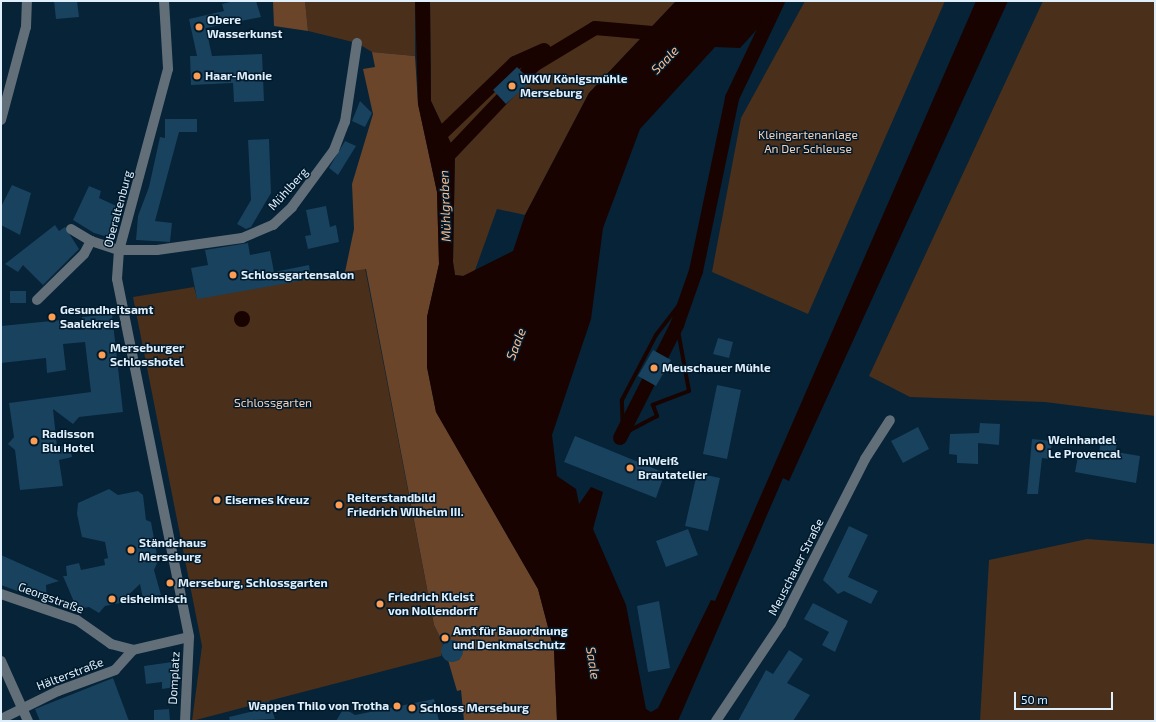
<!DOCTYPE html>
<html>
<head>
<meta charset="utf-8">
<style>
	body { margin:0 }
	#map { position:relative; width:1156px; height:722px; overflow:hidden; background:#062337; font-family:"Exo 2",sans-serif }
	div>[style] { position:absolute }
	.green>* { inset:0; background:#4a2f1b }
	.forest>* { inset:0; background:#6b4529 }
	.water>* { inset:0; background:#190300 }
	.round { border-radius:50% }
	.stream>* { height:4px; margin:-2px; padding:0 2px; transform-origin:2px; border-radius:2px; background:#190300 }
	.canal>* { height:14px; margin:-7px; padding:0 7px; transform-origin:7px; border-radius:7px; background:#190300 }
	.building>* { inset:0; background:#18425e }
	.minor>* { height:10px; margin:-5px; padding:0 5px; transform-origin:5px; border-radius:5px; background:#626f79 }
	.dots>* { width:11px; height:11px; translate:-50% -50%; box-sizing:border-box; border:2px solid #001a2c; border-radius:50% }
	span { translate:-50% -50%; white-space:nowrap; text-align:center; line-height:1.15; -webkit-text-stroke:3px #001a2c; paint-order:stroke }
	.poi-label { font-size:12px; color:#dfeffc; font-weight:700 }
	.left { translate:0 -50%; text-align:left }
	.right { translate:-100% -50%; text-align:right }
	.park-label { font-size:12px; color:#f6ceb3 }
	.street-label { font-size:12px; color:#dfeffc }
	.water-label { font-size:13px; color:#ffbd8f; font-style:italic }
	.frame { position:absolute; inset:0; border:2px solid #dfeffc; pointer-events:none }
	.scale { position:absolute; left:1014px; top:692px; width:99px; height:18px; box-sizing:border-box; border:2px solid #dfeffc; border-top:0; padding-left:5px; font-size:12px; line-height:14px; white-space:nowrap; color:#dfeffc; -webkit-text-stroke:3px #001a2c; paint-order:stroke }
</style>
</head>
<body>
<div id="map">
	<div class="green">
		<i style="clip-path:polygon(305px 1px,415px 1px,415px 56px,372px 52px,357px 43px,308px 31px)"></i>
		<i style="clip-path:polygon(430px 1px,676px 1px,589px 93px,525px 215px,497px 209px,474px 273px,463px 276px,455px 275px,453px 262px,455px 152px,431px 101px)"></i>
		<i style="clip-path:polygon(805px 1px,945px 1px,808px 314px,712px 272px,741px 118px)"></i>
		<i style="clip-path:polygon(1043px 1px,1155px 1px,1155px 416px,1045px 402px,910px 397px,869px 376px)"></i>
		<i style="clip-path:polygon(365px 268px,434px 625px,443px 643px,441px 656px,192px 721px,202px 646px,133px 297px,194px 287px,197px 298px)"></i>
		<i style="clip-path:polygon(1087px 539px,1155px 544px,1155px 721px,980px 721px,989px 560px)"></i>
	</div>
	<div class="forest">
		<i style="clip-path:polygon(273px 1px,305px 1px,308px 31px,274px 26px)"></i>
		<i style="clip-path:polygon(372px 52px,415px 56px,418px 104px,437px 192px,439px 264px,427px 317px,427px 367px,436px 412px,538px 589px,554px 650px,557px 721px,464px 721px,461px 690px,457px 691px,448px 660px,459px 660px,464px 648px,457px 642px,443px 643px,434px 625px,366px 269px,345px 272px,354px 229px,352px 184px,373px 114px,363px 69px,375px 67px)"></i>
	</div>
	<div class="water">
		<i style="clip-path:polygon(415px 1px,430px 1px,431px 101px,455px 152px,453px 262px,455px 275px,463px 276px,513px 251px,525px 215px,589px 93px,676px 1px,783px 1px,740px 48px,715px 47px,640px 129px,603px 228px,591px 319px,552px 435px,557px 476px,576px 489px,579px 504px,591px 487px,603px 492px,593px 529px,626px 605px,646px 709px,651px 712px,658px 708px,711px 600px,715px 601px,976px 1px,1008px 1px,789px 481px,783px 478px,678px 721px,557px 721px,554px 650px,538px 589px,436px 412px,427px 367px,427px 317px,439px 264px,437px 192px,418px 104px)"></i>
		<i class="round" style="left:234px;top:311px;width:16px;height:16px"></i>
	</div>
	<div class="stream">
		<i style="left:677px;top:325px;width:67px;rotate:79.7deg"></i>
		<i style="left:689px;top:391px;width:39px;rotate:159deg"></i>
		<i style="left:653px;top:405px;width:12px;rotate:70deg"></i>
		<i style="left:657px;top:416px;width:38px;rotate:152deg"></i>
		<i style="left:623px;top:434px;width:34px;rotate:-92deg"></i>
		<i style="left:622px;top:400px;width:73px;rotate:-62.4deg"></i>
		<i style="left:656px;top:335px;width:49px;rotate:-52.4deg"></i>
	</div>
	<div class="canal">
		<i style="left:437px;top:138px;width:108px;rotate:-43.9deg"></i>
		<i style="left:515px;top:63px;width:32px;rotate:-24deg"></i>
		<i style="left:443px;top:161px;width:132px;rotate:-46.5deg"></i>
		<i style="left:534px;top:65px;width:71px;rotate:-31.2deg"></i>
		<i style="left:595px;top:28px;width:69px;rotate:5deg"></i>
		<i style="left:620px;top:438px;width:127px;rotate:-63.2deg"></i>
		<i style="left:677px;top:325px;width:57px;rotate:-70.6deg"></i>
		<i style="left:696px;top:271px;width:177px;rotate:-78.2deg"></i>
		<i style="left:732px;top:98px;width:107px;rotate:-64.6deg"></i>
	</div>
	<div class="building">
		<i style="clip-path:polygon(54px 1px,77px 1px,79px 17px,56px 19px)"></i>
		<i style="clip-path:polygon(234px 1px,256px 1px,261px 17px,206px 28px,212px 56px,262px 54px,264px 101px,234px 102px,233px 83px,191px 85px,190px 56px,197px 56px,189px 19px,224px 11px,222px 4px)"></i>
		<i style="clip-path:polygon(517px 67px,531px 81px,506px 104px,493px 90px)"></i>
		<i style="clip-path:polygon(360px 101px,372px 113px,365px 127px,352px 121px)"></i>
		<i style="clip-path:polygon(165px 119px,197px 119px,197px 132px,179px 132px,155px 221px,172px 223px,170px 242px,136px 240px,138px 216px,149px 187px,160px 137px,165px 138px)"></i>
		<i style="clip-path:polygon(269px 139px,271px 193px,251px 227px,246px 229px,237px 224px,251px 200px,248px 140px)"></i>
		<i style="clip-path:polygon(345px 141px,356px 146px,338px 175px,329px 168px)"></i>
		<i style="clip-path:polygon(12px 185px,31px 193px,20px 235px,1px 225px,1px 207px)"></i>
		<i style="clip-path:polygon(89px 186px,101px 191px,99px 198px,123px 209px,115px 239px,94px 233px,73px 220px)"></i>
		<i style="clip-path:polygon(326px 206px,330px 227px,336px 225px,339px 242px,308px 249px,305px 236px,311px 235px,306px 210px)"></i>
		<i style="clip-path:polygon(55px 225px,59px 231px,65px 227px,79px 249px,43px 285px,23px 265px,18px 272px,5px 264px)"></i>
		<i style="clip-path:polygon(248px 243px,250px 255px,270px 251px,274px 272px,309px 265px,311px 279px,197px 299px,191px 268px,208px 265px,205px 250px)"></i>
		<i style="clip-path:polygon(10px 291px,26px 291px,26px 303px,10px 303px)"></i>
		<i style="clip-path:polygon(112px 314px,123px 412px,79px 417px,73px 424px,53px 409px,57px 447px,70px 445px,72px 457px,59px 460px,63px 486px,20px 490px,15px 450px,8px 444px,14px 437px,9px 403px,91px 392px,85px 342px,63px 344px,66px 370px,47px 373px,46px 358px,1px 363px,1px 326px,61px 320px,62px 329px,83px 326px,82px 317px)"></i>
		<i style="clip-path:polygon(718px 338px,733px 342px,729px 358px,713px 354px)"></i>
		<i style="clip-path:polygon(653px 350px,671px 360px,656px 386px,638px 376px)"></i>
		<i style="clip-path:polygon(717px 385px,741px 390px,727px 459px,703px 454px)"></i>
		<i style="clip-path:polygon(980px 423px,1000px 424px,999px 445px,978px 443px,978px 464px,957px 463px,957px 455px,949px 454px,950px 434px,979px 433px)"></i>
		<i style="clip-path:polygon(918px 427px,929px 449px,903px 463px,891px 441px)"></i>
		<i style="clip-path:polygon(575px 436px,665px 473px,656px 498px,564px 462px)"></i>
		<i style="clip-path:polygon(1101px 437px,1117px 439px,1116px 452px,1140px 456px,1136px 483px,1075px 472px,1079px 451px,1099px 455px)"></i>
		<i style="clip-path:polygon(1032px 439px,1052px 441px,1050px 459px,1042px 458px,1038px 494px,1027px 494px)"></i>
		<i style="clip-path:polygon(697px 473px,720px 478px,708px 531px,685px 526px)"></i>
		<i style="clip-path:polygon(109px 489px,118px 495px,138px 491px,143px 495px,146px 520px,151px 522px,158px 561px,154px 570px,161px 595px,143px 599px,140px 584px,120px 603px,105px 606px,99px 613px,89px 607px,77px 609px,63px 576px,67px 576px,66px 566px,79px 563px,81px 570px,105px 565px,104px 559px,108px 558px,105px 542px,82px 537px,77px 514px,78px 503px)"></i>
		<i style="clip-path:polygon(849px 526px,868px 535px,848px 577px,878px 591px,871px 604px,844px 591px,838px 594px,823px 580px)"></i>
		<i style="clip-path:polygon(688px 529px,698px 555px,666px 567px,656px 541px)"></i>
		<i style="clip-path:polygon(1px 555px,59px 581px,46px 585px,47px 602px,1px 585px)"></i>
		<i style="clip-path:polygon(659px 601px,670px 668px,648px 672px,637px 606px)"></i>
		<i style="clip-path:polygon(813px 603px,848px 621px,835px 652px,822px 645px,829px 632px,804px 619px)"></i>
		<i class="round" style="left:441px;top:640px;width:22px;height:22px"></i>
		<i style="clip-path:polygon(789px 650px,803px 659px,787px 683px,810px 695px,793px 721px,738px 721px,766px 670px,773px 674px)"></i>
		<i style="clip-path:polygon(172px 662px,175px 687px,162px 689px,162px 682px,146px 684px,144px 666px)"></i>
		<i style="clip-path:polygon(113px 678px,129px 721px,40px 721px,35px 709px)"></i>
		<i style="clip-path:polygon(434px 699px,439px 721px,336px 721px,342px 711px,347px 710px,355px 715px)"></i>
		<i style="clip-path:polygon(269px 701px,275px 719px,230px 721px,229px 717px,254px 711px,252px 705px)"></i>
		<i style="clip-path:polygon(169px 709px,170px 721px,154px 721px,154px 710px)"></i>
	</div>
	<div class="minor">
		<i style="left:164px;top:1px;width:68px;rotate:86.6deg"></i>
		<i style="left:168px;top:69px;width:188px;rotate:105.1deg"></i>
		<i style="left:119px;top:250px;width:29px;rotate:94deg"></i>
		<i style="left:117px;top:279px;width:365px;rotate:78.6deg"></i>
		<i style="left:189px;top:637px;width:84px;rotate:92.7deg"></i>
		<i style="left:1px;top:120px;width:96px;rotate:-75deg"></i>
		<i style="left:26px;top:27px;width:26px;rotate:-88deg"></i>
		<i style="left:71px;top:229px;width:23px;rotate:31deg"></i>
		<i style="left:91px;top:241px;width:29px;rotate:18deg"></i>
		<i style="left:119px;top:250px;width:38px"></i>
		<i style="left:157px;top:250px;width:86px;rotate:-8deg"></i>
		<i style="left:242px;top:238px;width:34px;rotate:-23deg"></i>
		<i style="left:273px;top:225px;width:26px;rotate:-43deg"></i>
		<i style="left:292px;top:207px;width:71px;rotate:-53.6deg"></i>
		<i style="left:334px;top:150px;width:30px;rotate:-69deg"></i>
		<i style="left:345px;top:122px;width:80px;rotate:-81.4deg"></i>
		<i style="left:37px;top:300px;width:66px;rotate:-44.4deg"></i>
		<i style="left:84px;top:254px;width:15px;rotate:-62deg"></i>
		<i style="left:1px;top:594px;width:80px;rotate:18.9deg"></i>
		<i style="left:77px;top:620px;width:42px;rotate:35.2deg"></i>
		<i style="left:111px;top:644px;width:23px;rotate:15deg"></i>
		<i style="left:1px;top:661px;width:66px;rotate:65.8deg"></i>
		<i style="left:1px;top:719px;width:64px;rotate:-26.2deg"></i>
		<i style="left:58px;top:691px;width:61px;rotate:-20.2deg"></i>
		<i style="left:115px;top:670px;width:27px;rotate:-48deg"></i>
		<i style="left:133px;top:650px;width:57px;rotate:-13.1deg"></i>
		<i style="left:716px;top:721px;width:117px;rotate:-56.2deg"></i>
		<i style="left:781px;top:624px;width:185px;rotate:-63deg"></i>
		<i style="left:865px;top:459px;width:46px;rotate:-57.3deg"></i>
	</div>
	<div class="dots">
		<i style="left:199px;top:27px;background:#fc9d53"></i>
		<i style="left:197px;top:76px;background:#fc9d53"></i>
		<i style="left:512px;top:86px;background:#fc9d53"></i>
		<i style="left:233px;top:275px;background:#fc9d53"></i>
		<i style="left:52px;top:317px;background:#fc9d53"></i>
		<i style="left:102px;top:355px;background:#fc9d53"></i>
		<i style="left:654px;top:368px;background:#fc9d53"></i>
		<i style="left:34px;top:441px;background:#fc9d53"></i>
		<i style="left:1040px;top:447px;background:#fc9d53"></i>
		<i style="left:630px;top:468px;background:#fc9d53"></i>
		<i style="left:217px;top:500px;background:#fc9d53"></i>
		<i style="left:339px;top:505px;background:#fc9d53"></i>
		<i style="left:131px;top:550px;background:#fc9d53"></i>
		<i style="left:170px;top:583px;background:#fc9d53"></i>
		<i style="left:112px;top:599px;background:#fc9d53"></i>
		<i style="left:380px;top:604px;background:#fc9d53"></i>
		<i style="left:445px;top:638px;background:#fc9d53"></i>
		<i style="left:397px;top:706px;background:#fc9d53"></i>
		<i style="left:412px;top:708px;background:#fc9d53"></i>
	</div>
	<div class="poi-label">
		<span class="left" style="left:207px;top:27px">Obere<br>Wasserkunst</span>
		<span class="left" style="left:205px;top:76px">Haar-Monie</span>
		<span class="left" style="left:520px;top:86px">WKW Königsmühle<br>Merseburg</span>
		<span class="left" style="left:241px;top:275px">Schlossgartensalon</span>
		<span class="left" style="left:60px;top:317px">Gesundheitsamt<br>Saalekreis</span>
		<span class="left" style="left:110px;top:355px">Merseburger<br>Schlosshotel</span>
		<span class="left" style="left:662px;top:368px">Meuschauer Mühle</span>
		<span class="left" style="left:42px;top:441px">Radisson<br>Blu Hotel</span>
		<span class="left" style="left:1048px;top:447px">Weinhandel<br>Le Provencal</span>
		<span class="left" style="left:638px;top:468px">InWeiß<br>Brautatelier</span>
		<span class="left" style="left:347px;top:505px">Reiterstandbild<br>Friedrich Wilhelm III.</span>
		<span class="left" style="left:225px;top:500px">Eisernes Kreuz</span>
		<span class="left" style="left:139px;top:550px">Ständehaus<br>Merseburg</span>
		<span class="left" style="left:178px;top:583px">Merseburg, Schlossgarten</span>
		<span class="left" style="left:388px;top:604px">Friedrich Kleist<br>von Nollendorff</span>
		<span class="left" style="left:120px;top:599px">eisheimisch</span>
		<span class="left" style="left:453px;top:638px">Amt für Bauordnung<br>und Denkmalschutz</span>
		<span class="right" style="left:389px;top:706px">Wappen Thilo von Trotha</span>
		<span class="left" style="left:420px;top:708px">Schloss Merseburg</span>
	</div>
	<div class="park-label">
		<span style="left:808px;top:142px">Kleingartenanlage<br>An Der Schleuse</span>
		<span style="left:273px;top:403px">Schlossgarten</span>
	</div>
	<div class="street-label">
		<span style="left:288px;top:189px;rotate:-48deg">Mühlberg</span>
		<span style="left:118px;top:209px;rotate:-75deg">Oberaltenburg</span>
		<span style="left:796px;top:567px;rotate:-63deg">Meuschauer Straße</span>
		<span style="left:51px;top:598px;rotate:20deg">Georgstraße</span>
		<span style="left:70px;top:674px;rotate:-21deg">Hälterstraße</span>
		<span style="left:174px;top:678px;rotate:-87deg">Domplatz</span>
	</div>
	<div class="water-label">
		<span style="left:665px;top:60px;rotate:-46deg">Saale</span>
		<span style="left:445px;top:206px;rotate:-92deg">Mühlgraben</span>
		<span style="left:516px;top:344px;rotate:-69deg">Saale</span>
		<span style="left:593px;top:663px;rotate:81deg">Saale</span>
	</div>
	<div class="frame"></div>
	<div class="scale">50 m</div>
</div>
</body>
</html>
